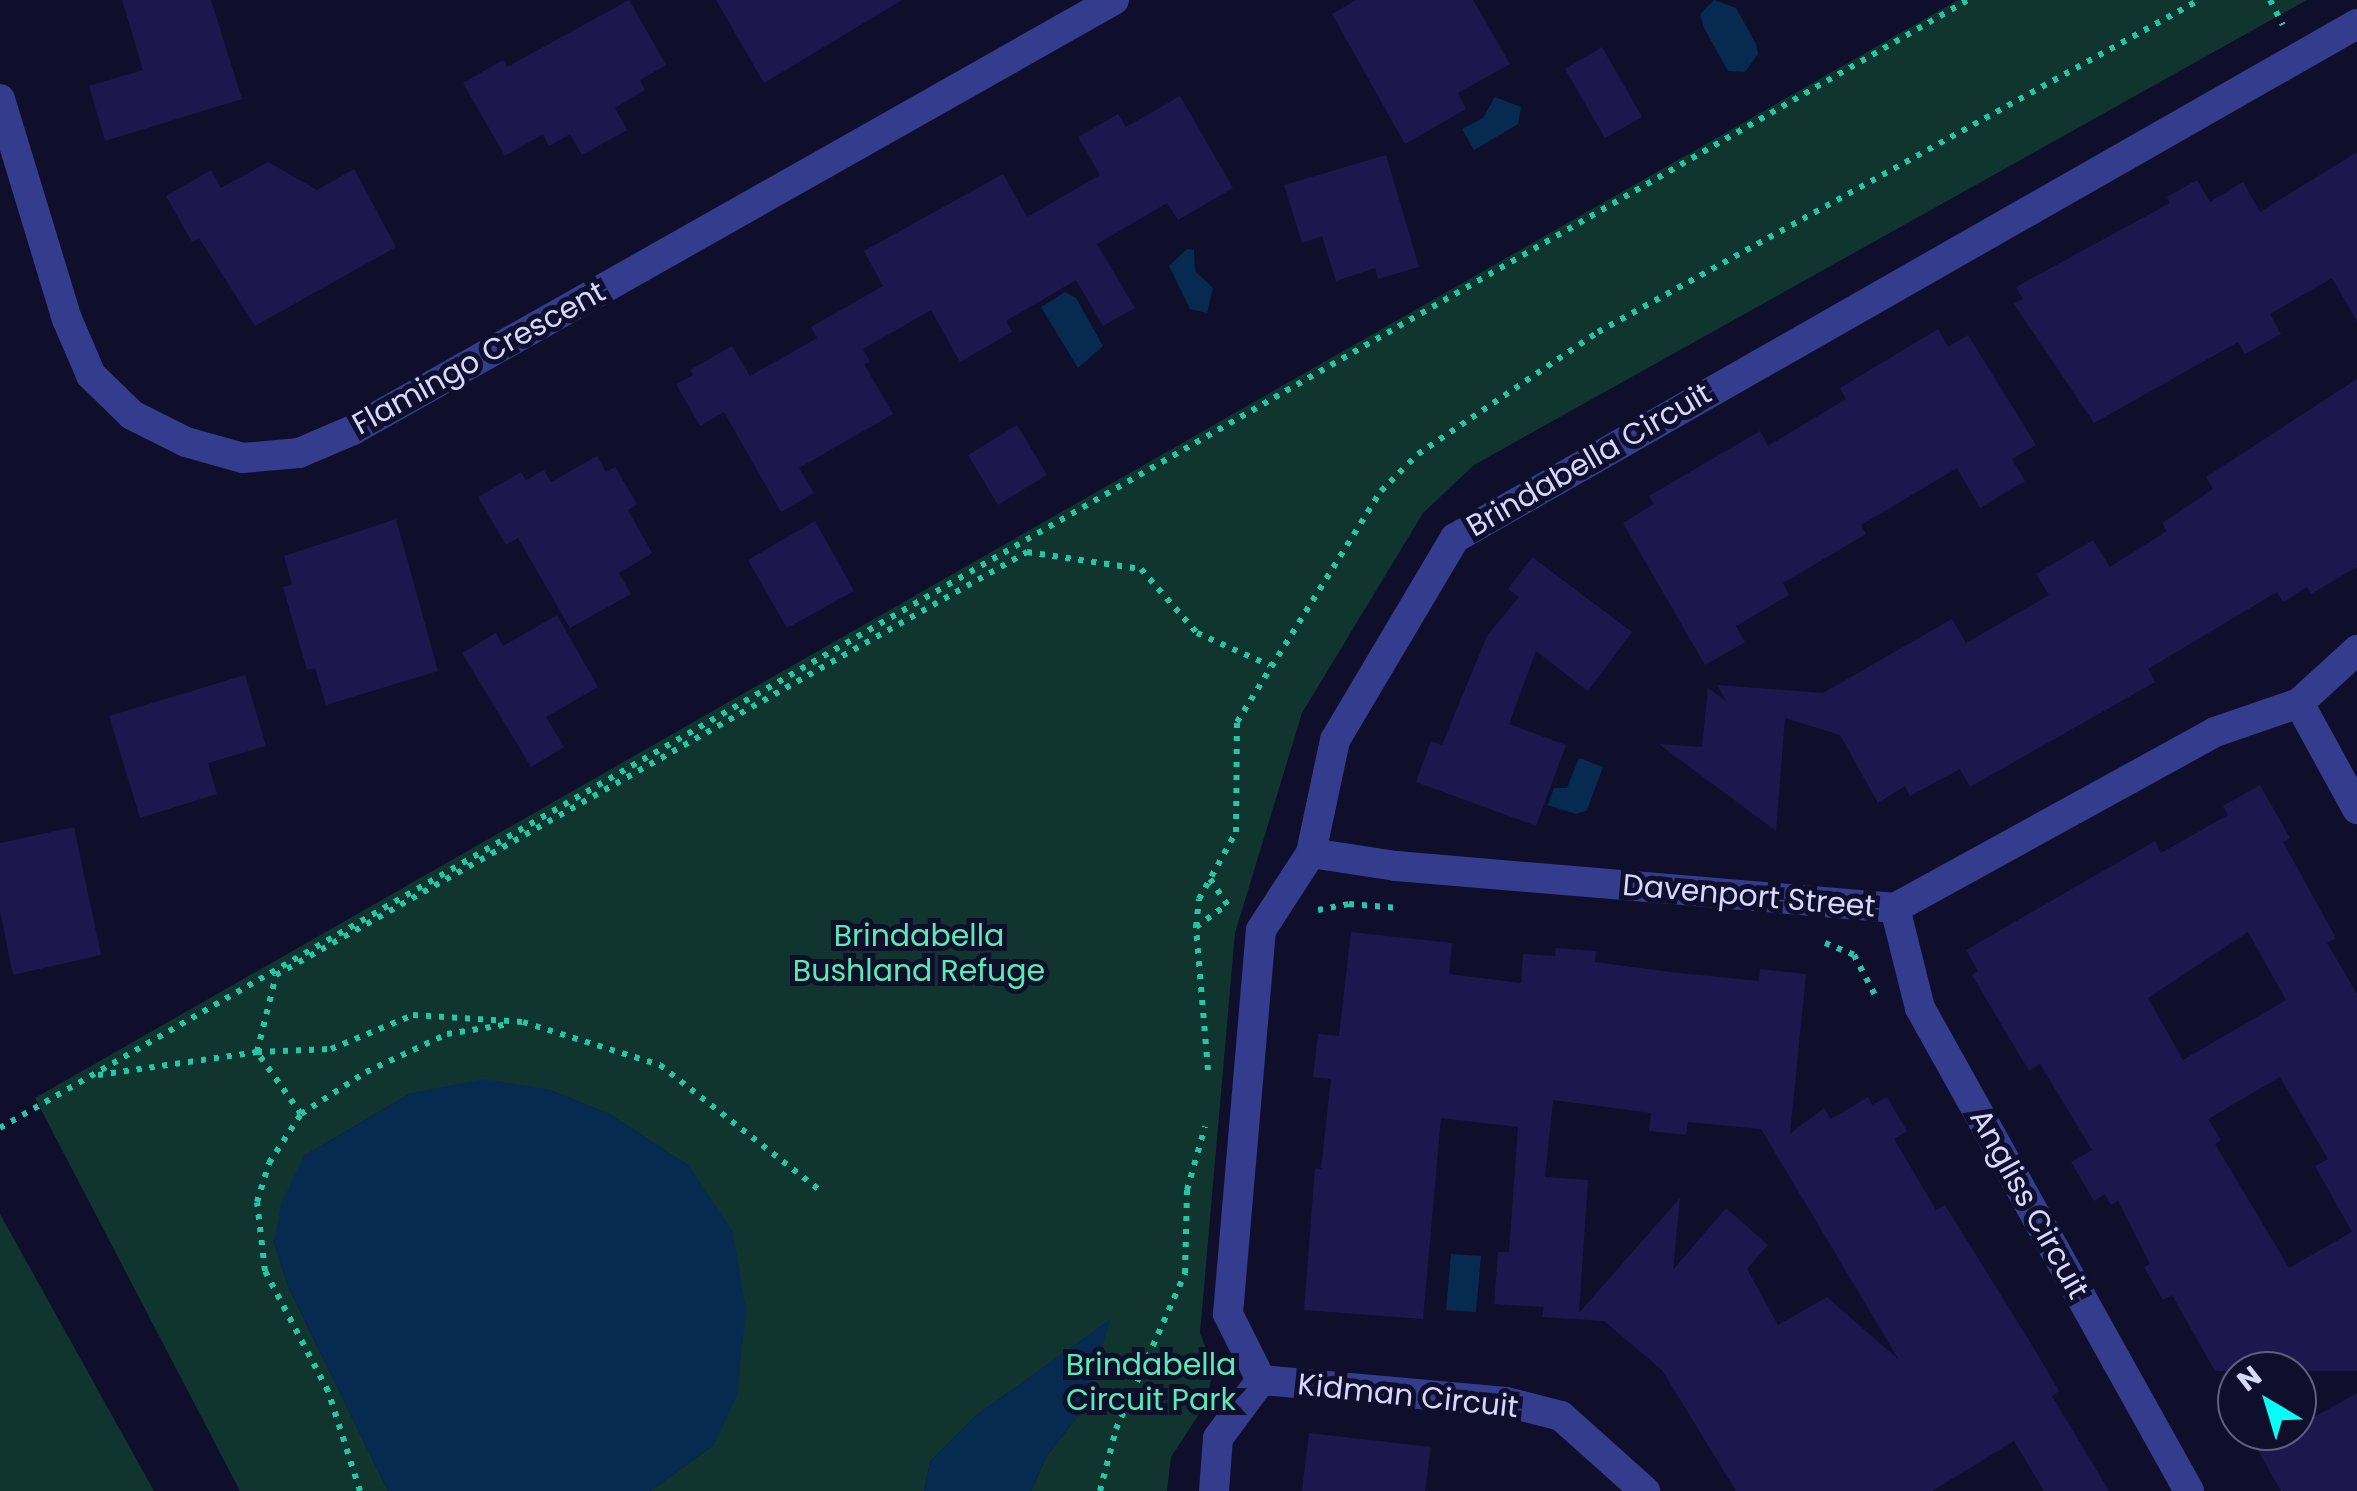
<!DOCTYPE html>
<html>
<head>
<meta charset="utf-8">
<style>
	body { margin:0 }
	#map { position:relative; width:2357px; height:1491px; overflow:hidden; background:#0f0e2b; font-family:Poppins,sans-serif }
	div>[style] { position:absolute }
	.green>* { inset:0; background:#10352f }
	.water>* { inset:0; background:#072b50 }
	.building>* { inset:0; background:#1c184e }
	.path>* { height:6px; margin-top:-3px; transform-origin:0; background:repeating-linear-gradient(90deg,#23c7a8 0 5px,transparent 0 13px) }
	.minor>* { height:30px; margin:-15px; padding:0 15px; transform-origin:15px; border-radius:15px; background:#343c8e }
	span { translate:-50% -50%; white-space:nowrap; text-align:center; line-height:1.15; -webkit-text-stroke:10px #0f0e2b; paint-order:stroke }
	.street-label { font-size:30px; color:#d7d8ff }
	.park-label { font-size:30px; color:#56ecb3 }
	.north { position:absolute; left:2217px; top:1351px; width:100px; height:100px; box-sizing:border-box; background:#0f0e2b; border:2px solid #5f5f80; border-radius:50%; rotate:322deg; font-size:28px; font-weight:700; line-height:40px; text-align:center; color:#d7d8ff }
	.north::after { content:''; display:block; margin:auto; width:35px; height:45px; background:#03fff8; clip-path:polygon(50% 0,100% 100%,50% 72%,0 100%) }
</style>
</head>
<body>
<div id="map">
	<div class="green">
		<i style="clip-path:polygon(1958px 0,2307px 0,1474px 465px,1423px 513px,1302px 713px,1235px 933px,1200px 1333px,1214px 1368px,1205px 1405px,1171px 1457px,1167px 1491px,1031px 1491px,1046px 1457px,1081px 1412px,1110px 1320px,978px 1414px,930px 1462px,924px 1491px,650px 1491px,714px 1445px,689px 1166px,609px 1114px,547px 1089px,411px 1093px,304px 1156px,274px 1242px,288px 1286px,388px 1491px,240px 1491px,35px 1098px)"></i>
		<i style="clip-path:polygon(0 1214px,154px 1491px,0 1491px)"></i>
	</div>
	<div class="water">
		<i style="clip-path:polygon(1714px 0,1736px 8px,1756px 44px,1758px 54px,1745px 72px,1728px 71px,1704px 28px,1700px 14px)"></i>
		<i style="clip-path:polygon(1495px 97px,1521px 107px,1518px 124px,1474px 150px,1462px 129px,1483px 118px)"></i>
		<i style="clip-path:polygon(1187px 249px,1194px 250px,1195px 271px,1213px 288px,1207px 313px,1190px 309px,1169px 266px)"></i>
		<i style="clip-path:polygon(1065px 292px,1076px 298px,1103px 346px,1078px 368px,1041px 307px)"></i>
		<i style="clip-path:polygon(1579px 758px,1603px 767px,1587px 810px,1576px 814px,1548px 805px,1554px 788px,1567px 788px)"></i>
		<i style="clip-path:polygon(484px 1079px,547px 1089px,609px 1114px,689px 1166px,733px 1232px,746px 1310px,737px 1395px,714px 1445px,650px 1491px,388px 1491px,288px 1286px,274px 1242px,281px 1204px,304px 1156px,411px 1093px)"></i>
		<i style="clip-path:polygon(1451px 1254px,1481px 1256px,1476px 1312px,1446px 1310px)"></i>
		<i style="clip-path:polygon(1111px 1319px,1081px 1412px,1046px 1457px,1031px 1491px,924px 1491px,930px 1462px,978px 1414px)"></i>
	</div>
	<div class="building">
		<i style="clip-path:polygon(122px 0,211px 0,242px 99px,105px 141px,89px 86px,143px 70px)"></i>
		<i style="clip-path:polygon(629px 0,666px 65px,640px 80px,645px 90px,615px 108px,627px 130px,582px 155px,570px 134px,549px 146px,543px 134px,505px 156px,463px 83px,503px 60px,507px 67px)"></i>
		<i style="clip-path:polygon(716px 0,902px 0,764px 83px)"></i>
		<i style="clip-path:polygon(1356px 0,1473px 0,1510px 64px,1458px 93px,1466px 109px,1405px 144px,1332px 14px)"></i>
		<i style="clip-path:polygon(1602px 47px,1642px 117px,1605px 138px,1565px 69px)"></i>
		<i style="clip-path:polygon(1180px 96px,1233px 188px,1178px 220px,1167px 203px,1097px 244px,1135px 308px,1103px 326px,1076px 280px,1006px 321px,1012px 332px,960px 362px,931px 310px,863px 349px,870px 362px,864px 364px,893px 414px,799px 468px,814px 493px,781px 512px,724px 412px,700px 426px,676px 384px,693px 375px,690px 370px,732px 346px,750px 376px,817px 338px,811px 327px,883px 286px,864px 251px,1003px 174px,1027px 217px,1100px 175px,1078px 137px,1118px 114px,1126px 127px)"></i>
		<i style="clip-path:polygon(2357px 152px,2357px 321px,2332px 278px,2270px 314px,2281px 334px,2245px 354px,2238px 342px,2094px 423px,2014px 304px,2023px 299px,2016px 287px,2170px 203px,2167px 197px,2197px 180px,2210px 202px,2243px 182px,2260px 212px)"></i>
		<i style="clip-path:polygon(1386px 155px,1419px 267px,1378px 279px,1375px 268px,1336px 281px,1322px 236px,1302px 243px,1284px 185px)"></i>
		<i style="clip-path:polygon(268px 162px,317px 190px,354px 169px,396px 247px,255px 326px,199px 238px,192px 242px,166px 196px,211px 170px,221px 188px)"></i>
		<i style="clip-path:polygon(1938px 329px,1948px 347px,1968px 335px,2036px 445px,2012px 459px,2025px 481px,1980px 508px,1957px 468px,1861px 525px,1866px 534px,1783px 583px,1789px 595px,1736px 626px,1745px 642px,1705px 665px,1623px 523px,1654px 504px,1649px 496px,1760px 431px,1768px 446px,1846px 399px,1840px 388px)"></i>
		<i style="clip-path:polygon(2357px 379px,2357px 567px,2311px 594px,2307px 587px,2283px 602px,2277px 592px,2148px 669px,2155px 682px,1970px 787px,1960px 769px,1910px 796px,1905px 786px,1878px 803px,1840px 735px,1785px 718px,1776px 831px,1659px 744px,1702px 747px,1708px 688px,1727px 702px,1717px 685px,1823px 693px,1952px 619px,1966px 643px,2049px 595px,2036px 574px,2093px 540px,2110px 567px,2167px 531px,2162px 523px,2213px 489px,2206px 477px)"></i>
		<i style="clip-path:polygon(1017px 425px,1047px 475px,998px 505px,968px 455px)"></i>
		<i style="clip-path:polygon(597px 456px,606px 472px,615px 467px,637px 504px,628px 510px,652px 553px,619px 573px,631px 594px,570px 628px,518px 538px,506px 545px,478px 497px,521px 472px,526px 480px,544px 470px,551px 482px)"></i>
		<i style="clip-path:polygon(396px 519px,438px 671px,326px 705px,315px 668px,307px 670px,283px 587px,292px 585px,284px 556px)"></i>
		<i style="clip-path:polygon(815px 521px,854px 591px,787px 628px,748px 560px)"></i>
		<i style="clip-path:polygon(1532px 557px,1632px 632px,1588px 691px,1536px 651px,1509px 724px,1566px 745px,1536px 826px,1416px 782px,1431px 741px,1442px 745px,1487px 636px,1519px 597px,1508px 589px)"></i>
		<i style="clip-path:polygon(557px 615px,598px 687px,546px 717px,564px 747px,531px 767px,462px 653px,496px 633px,503px 646px)"></i>
		<i style="clip-path:polygon(245px 675px,266px 746px,208px 763px,217px 794px,140px 818px,109px 716px)"></i>
		<i style="clip-path:polygon(evenodd,2260px 785px,2290px 838px,2283px 842px,2336px 938px,2327px 943px,2357px 994px,2357px 1371px,2215px 1371px,2172px 1295px,2163px 1300px,2144px 1267px,2150px 1264px,2118px 1201px,2111px 1205px,2105px 1194px,2094px 1201px,2071px 1162px,2092px 1150px,2040px 1064px,2029px 1071px,1972px 975px,1978px 971px,1966px 950px,2155px 841px,2161px 853px,2228px 815px,2223px 806px,2260px 785px,2248px 932px,2286px 1000px,2183px 1060px,2148px 998px,2248px 932px,2260px 785px,2280px 1077px,2328px 1159px,2315px 1166px,2352px 1232px,2289px 1268px,2215px 1144px,2221px 1140px,2208px 1119px,2280px 1077px)"></i>
		<i style="clip-path:polygon(74px 827px,101px 955px,13px 975px,0 911px,0 843px)"></i>
		<i style="clip-path:polygon(evenodd,1351px 932px,1452px 943px,1449px 974px,1521px 983px,1523px 954px,1555px 956px,1556px 948px,1596px 951px,1595px 962px,1670px 972px,1759px 981px,1760px 969px,1806px 974px,1790px 1134px,1824px 1108px,1831px 1119px,1868px 1097px,1872px 1105px,1887px 1097px,1907px 1131px,1894px 1139px,1936px 1210px,1945px 1205px,2033px 1347px,2059px 1391px,2052px 1396px,2109px 1491px,2044px 1491px,2014px 1441px,1932px 1491px,1736px 1491px,1662px 1370px,1604px 1321px,1542px 1317px,1544px 1307px,1494px 1304px,1498px 1252px,1509px 1252px,1518px 1127px,1441px 1118px,1423px 1319px,1304px 1310px,1315px 1168px,1321px 1169px,1331px 1079px,1313px 1077px,1318px 1034px,1339px 1036px,1351px 932px,1553px 1100px,1651px 1113px,1649px 1131px,1686px 1135px,1688px 1122px,1761px 1129px,1899px 1360px,1827px 1297px,1778px 1325px,1747px 1269px,1768px 1245px,1726px 1208px,1673px 1270px,1680px 1198px,1579px 1313px,1588px 1180px,1545px 1177px,1553px 1100px)"></i>
		<i style="clip-path:polygon(2357px 1393px,2357px 1491px,2281px 1491px,2257px 1449px)"></i>
		<i style="clip-path:polygon(1309px 1433px,1431px 1447px,1425px 1491px,1302px 1491px)"></i>
	</div>
	<div class="path">
		<i style="left:2270px;top:0;width:28px;rotate:63deg"></i>
		<i style="left:1210px;top:879px;width:37px;rotate:56deg"></i>
		<i style="left:1318px;top:910px;width:32px;rotate:-11deg"></i>
		<i style="left:1349px;top:904px;width:50px;rotate:4.6deg"></i>
		<i style="left:1196px;top:927px;width:37px;rotate:-36deg"></i>
		<i style="left:1825px;top:943px;width:31px;rotate:22deg"></i>
		<i style="left:1854px;top:955px;width:45px;rotate:62.3deg"></i>
		<i style="left:1208px;top:1070px;width:144px;rotate:-94.8deg"></i>
		<i style="left:1196px;top:927px;width:28px;rotate:-84deg"></i>
		<i style="left:1199px;top:899px;width:77px;rotate:-61.1deg"></i>
		<i style="left:1236px;top:832px;width:110px;rotate:-89.5deg"></i>
		<i style="left:1237px;top:722px;width:272px;rotate:-58.1deg"></i>
		<i style="left:1381px;top:491px;width:52px;rotate:-45deg"></i>
		<i style="left:1418px;top:454px;width:217px;rotate:-34.1deg"></i>
		<i style="left:1598px;top:332px;width:687px;rotate:-28.92deg"></i>
		<i style="left:98px;top:1075px;width:161px;rotate:-8.2deg"></i>
		<i style="left:257px;top:1052px;width:74px;rotate:-2.3deg"></i>
		<i style="left:331px;top:1049px;width:89px;rotate:-22.5deg"></i>
		<i style="left:413px;top:1015px;width:110px;rotate:3.6deg"></i>
		<i style="left:523px;top:1022px;width:144px;rotate:17.4deg"></i>
		<i style="left:660px;top:1065px;width:207px;rotate:38.1deg"></i>
		<i style="left:301px;top:1114px;width:76px;rotate:-125.4deg"></i>
		<i style="left:257px;top:1052px;width:79px;rotate:-76.1deg"></i>
		<i style="left:276px;top:975px;width:862px;rotate:-29.39deg"></i>
		<i style="left:1027px;top:552px;width:115px;rotate:8.5deg"></i>
		<i style="left:1141px;top:569px;width:85px;rotate:48.8deg"></i>
		<i style="left:1197px;top:633px;width:79px;rotate:24deg"></i>
		<i style="left:0;top:1128px;width:2268px;rotate:-29.82deg"></i>
		<i style="left:360px;top:1491px;width:105px;rotate:-107.7deg"></i>
		<i style="left:328px;top:1391px;width:136px;rotate:-117.7deg"></i>
		<i style="left:265px;top:1271px;width:69px;rotate:-96.6deg"></i>
		<i style="left:257px;top:1202px;width:41px;rotate:-72.9deg"></i>
		<i style="left:269px;top:1163px;width:59px;rotate:-56.9deg"></i>
		<i style="left:301px;top:1114px;width:77px;rotate:-32.9deg"></i>
		<i style="left:366px;top:1072px;width:89px;rotate:-25.1deg"></i>
		<i style="left:447px;top:1034px;width:63px;rotate:-9.2deg"></i>
		<i style="left:1100px;top:1491px;width:64px;rotate:-75.5deg"></i>
		<i style="left:1116px;top:1429px;width:171px;rotate:-66.1deg"></i>
		<i style="left:1185px;top:1273px;width:83px;rotate:-88.6deg"></i>
		<i style="left:1187px;top:1190px;width:66px;rotate:-74.1deg"></i>
	</div>
	<div class="minor">
		<i style="left:0;top:99px;width:230px;rotate:73.1deg"></i>
		<i style="left:67px;top:319px;width:61px;rotate:66.8deg"></i>
		<i style="left:91px;top:375px;width:57px;rotate:44.3deg"></i>
		<i style="left:132px;top:415px;width:60px;rotate:26.6deg"></i>
		<i style="left:186px;top:442px;width:59px;rotate:15.7deg"></i>
		<i style="left:243px;top:458px;width:56px;rotate:-5.1deg"></i>
		<i style="left:299px;top:453px;width:59px;rotate:-23.1deg"></i>
		<i style="left:353px;top:430px;width:874px;rotate:-29.47deg"></i>
		<i style="left:2299px;top:703px;width:121px;rotate:61.3deg"></i>
		<i style="left:1311px;top:853px;width:86px;rotate:8.7deg"></i>
		<i style="left:1396px;top:866px;width:501px;rotate:4.81deg"></i>
		<i style="left:1895px;top:908px;width:365px;rotate:-28.8deg"></i>
		<i style="left:2215px;top:732px;width:89px;rotate:-19deg"></i>
		<i style="left:2299px;top:703px;width:79px;rotate:-42.4deg"></i>
		<i style="left:1895px;top:908px;width:103px;rotate:76deg"></i>
		<i style="left:1920px;top:1008px;width:553px;rotate:60.88deg"></i>
		<i style="left:1261px;top:1380px;width:246px;rotate:5.1deg"></i>
		<i style="left:1506px;top:1402px;width:57px;rotate:14.3deg"></i>
		<i style="left:1561px;top:1416px;width:113px;rotate:41.8deg"></i>
		<i style="left:1214px;top:1491px;width:53px;rotate:-85.7deg"></i>
		<i style="left:1218px;top:1438px;width:72px;rotate:-53.4deg"></i>
		<i style="left:1261px;top:1380px;width:74px;rotate:-116.6deg"></i>
		<i style="left:1228px;top:1314px;width:385px;rotate:-85.1deg"></i>
		<i style="left:1261px;top:930px;width:92px;rotate:-57deg"></i>
		<i style="left:1311px;top:853px;width:116px;rotate:-78deg"></i>
		<i style="left:1335px;top:740px;width:235px;rotate:-59.3deg"></i>
		<i style="left:1455px;top:538px;width:1038px;rotate:-29.68deg"></i>
	</div>
	<div class="street-label">
		<span style="left:479px;top:358px;rotate:-29deg">Flamingo Crescent</span>
		<span style="left:1589px;top:460px;rotate:-30deg">Brindabella Circuit</span>
		<span style="left:1749px;top:896px;rotate:5deg">Davenport Street</span>
		<span style="left:2029px;top:1204px;rotate:61deg">Angliss Circuit</span>
		<span style="left:1408px;top:1396px;rotate:6deg">Kidman Circuit</span>
	</div>
	<div class="park-label">
		<span style="left:919px;top:953px">Brindabella<br>Bushland Refuge</span>
		<span style="left:1151px;top:1382px">Brindabella<br>Circuit Park</span>
	</div>
	<div class="north">N</div>
</div>
</body>
</html>
